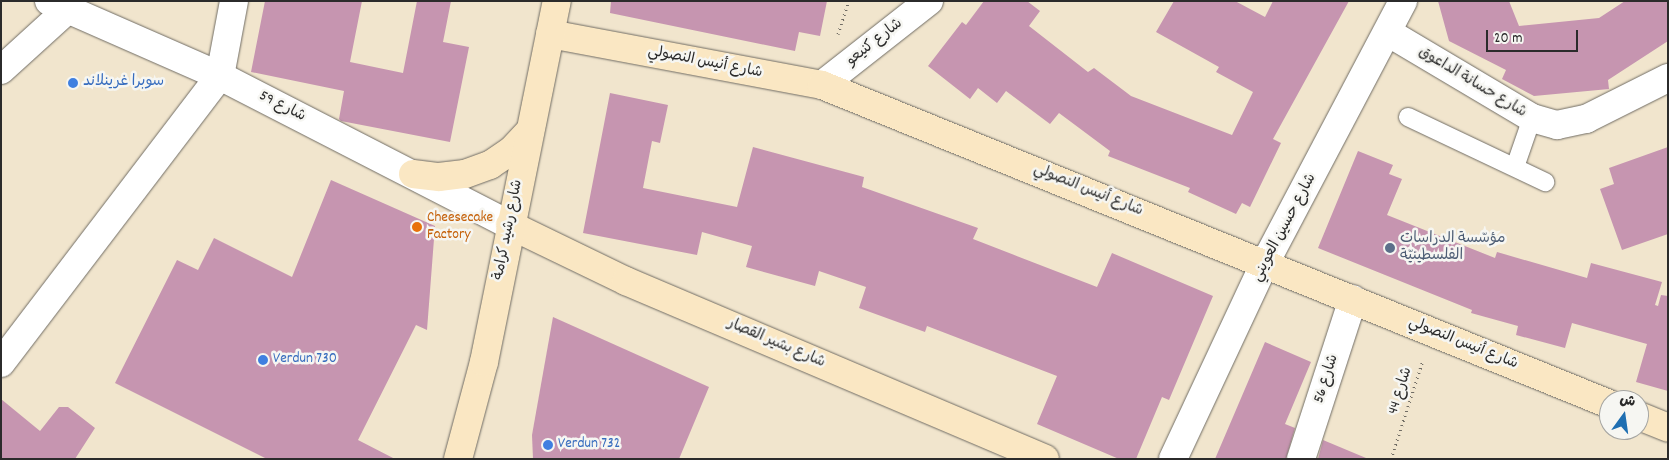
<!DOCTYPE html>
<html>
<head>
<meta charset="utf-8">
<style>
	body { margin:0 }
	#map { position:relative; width:1669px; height:460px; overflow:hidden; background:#f1e5cd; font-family:Dekko,"Playpen Sans Arabic",sans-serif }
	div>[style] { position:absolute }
	.building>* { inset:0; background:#c695b0 }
	.path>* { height:3px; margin-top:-1.5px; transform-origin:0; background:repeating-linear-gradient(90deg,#706c64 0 1px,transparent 0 5px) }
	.roads { filter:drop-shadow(0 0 1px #706c64) drop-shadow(0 0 1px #706c64) }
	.lane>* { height:18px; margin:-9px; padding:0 9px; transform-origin:9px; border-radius:9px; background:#fff }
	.street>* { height:28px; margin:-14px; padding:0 14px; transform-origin:14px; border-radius:14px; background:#fff }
	.secondary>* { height:28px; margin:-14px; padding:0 14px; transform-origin:14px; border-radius:14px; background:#fae7c3 }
	.dots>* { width:14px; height:14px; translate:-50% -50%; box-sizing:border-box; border:2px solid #f6f6f2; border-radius:50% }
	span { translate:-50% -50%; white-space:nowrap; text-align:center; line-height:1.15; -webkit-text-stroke:5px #f6f6f2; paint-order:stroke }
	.street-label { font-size:15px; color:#2b2b2b }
	.shop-label { font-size:15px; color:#366cbe }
	.left { translate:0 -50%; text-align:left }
	.food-label { font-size:15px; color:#c56008 }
	.service-label { font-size:15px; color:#4e5e75 }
	.frame { position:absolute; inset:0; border:2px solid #2b2b2b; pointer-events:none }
	.north { position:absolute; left:1599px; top:390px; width:50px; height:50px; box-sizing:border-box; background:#f6f6f2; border:1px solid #a5a5a2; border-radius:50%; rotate:14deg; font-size:14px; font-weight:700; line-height:20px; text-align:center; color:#2b2b2b }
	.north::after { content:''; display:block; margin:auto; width:18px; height:22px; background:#1f6fb2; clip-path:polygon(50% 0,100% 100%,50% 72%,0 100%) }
	.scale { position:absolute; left:1486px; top:30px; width:92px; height:22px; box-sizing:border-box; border:2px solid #2b2b2b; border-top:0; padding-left:6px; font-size:15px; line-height:18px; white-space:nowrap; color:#2b2b2b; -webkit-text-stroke:4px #f6f6f2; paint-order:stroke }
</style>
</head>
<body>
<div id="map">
	<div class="building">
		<i style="clip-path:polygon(265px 1px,362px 1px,350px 62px,403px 73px,417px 1px,451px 1px,443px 42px,469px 47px,450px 142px,341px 121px,339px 119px,344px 91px,251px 72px)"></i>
		<i style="clip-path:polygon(611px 1px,827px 1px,820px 36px,799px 32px,795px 51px,610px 13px)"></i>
		<i style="clip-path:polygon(984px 1px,1027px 1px,1040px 11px,1029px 26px,1088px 72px,1094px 68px,1131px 96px,1232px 135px,1253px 92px,1216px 72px,1219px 67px,1156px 32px,1174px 1px,1235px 1px,1265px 17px,1273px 1px,1349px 1px,1273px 139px,1281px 143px,1250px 207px,1242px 203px,1236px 214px,1188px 192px,1190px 188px,1108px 156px,1110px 151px,1059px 113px,1050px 124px,1006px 91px,997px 103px,978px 88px,970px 99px,928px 66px,962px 22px,966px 25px)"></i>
		<i style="clip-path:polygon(1438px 1px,1509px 1px,1519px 26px,1599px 18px,1625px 1px,1668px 1px,1668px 41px,1608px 80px,1609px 89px,1534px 96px,1502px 79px,1506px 70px,1449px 41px)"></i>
		<i style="clip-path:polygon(610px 93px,668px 105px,660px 143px,652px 141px,643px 188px,737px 207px,753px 147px,864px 177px,862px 187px,978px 228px,973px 239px,1097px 287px,1112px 253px,1213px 296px,1169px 400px,1162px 397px,1136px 459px,1119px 459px,1037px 424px,1057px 376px,927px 326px,925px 332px,859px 308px,866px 287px,819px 271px,815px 286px,746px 267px,752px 246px,702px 232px,697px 255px,583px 233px)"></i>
		<i style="clip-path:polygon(1668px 147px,1668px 234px,1622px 250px,1600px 189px,1614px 184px,1609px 168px)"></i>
		<i style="clip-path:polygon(1358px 151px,1393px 165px,1389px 174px,1402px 179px,1387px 215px,1495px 258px,1497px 252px,1587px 278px,1591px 263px,1662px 282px,1655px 305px,1658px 306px,1661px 295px,1668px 296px,1668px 391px,1636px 382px,1647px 344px,1572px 323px,1565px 348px,1516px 335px,1518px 326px,1471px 313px,1472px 310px,1318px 248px)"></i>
		<i style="clip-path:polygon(331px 180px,435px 226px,427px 330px,416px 325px,358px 440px,395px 459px,267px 459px,115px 383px,177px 260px,198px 270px,214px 238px,292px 277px)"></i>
		<i style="clip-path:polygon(553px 317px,709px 387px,679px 459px,533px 459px,532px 435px)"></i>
		<i style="clip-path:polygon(1265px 342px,1311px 362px,1285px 424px,1295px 428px,1286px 459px,1215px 459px)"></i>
		<i style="clip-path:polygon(1px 399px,40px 431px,59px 407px,68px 407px,95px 428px,75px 459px,1px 459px)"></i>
		<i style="clip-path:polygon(1323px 440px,1366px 458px,1366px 459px,1318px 459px)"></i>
	</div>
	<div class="path">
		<i style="left:838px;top:34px;width:35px;rotate:-72deg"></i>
		<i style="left:1391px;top:459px;width:104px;rotate:-72.1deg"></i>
	</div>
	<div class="roads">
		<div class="lane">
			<i style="left:1408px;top:117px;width:152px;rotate:25.4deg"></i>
			<i style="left:1515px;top:167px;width:52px;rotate:-70.9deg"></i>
		</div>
		<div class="street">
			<i style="left:49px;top:1px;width:187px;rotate:23.7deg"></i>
			<i style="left:220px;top:76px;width:326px;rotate:27.2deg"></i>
			<i style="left:1389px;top:33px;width:166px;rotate:30.7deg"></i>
			<i style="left:1532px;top:118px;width:26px;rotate:16deg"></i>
			<i style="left:1557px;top:125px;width:30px;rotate:-12deg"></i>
			<i style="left:1586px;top:119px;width:92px;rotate:-26.6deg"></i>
			<i style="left:1px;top:70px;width:89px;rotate:-42.3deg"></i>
			<i style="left:822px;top:85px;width:136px;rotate:-38.1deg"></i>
			<i style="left:1px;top:363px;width:361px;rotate:-52.7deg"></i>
			<i style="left:220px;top:76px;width:76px;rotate:-79.4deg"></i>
			<i style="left:1173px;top:459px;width:217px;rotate:-64.9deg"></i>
			<i style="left:1265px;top:263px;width:296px;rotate:-62.2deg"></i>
			<i style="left:1301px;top:459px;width:168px;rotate:-72deg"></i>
		</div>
		<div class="secondary">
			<i style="left:550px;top:34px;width:277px;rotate:10.6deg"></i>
			<i style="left:822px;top:85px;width:849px;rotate:22.06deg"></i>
			<i style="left:413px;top:174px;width:26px;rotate:7deg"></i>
			<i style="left:439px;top:177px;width:26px;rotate:-7deg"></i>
			<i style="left:465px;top:174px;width:27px;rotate:-20deg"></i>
			<i style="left:490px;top:165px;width:27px;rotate:-34deg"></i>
			<i style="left:512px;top:150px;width:26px;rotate:-47deg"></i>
			<i style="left:510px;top:225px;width:129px;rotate:25.8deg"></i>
			<i style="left:626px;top:281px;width:455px;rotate:23deg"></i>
			<i style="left:1639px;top:416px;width:31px;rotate:22deg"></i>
			<i style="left:458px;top:459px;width:100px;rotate:-75deg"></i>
			<i style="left:484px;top:362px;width:368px;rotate:-78.6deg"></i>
		</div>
	</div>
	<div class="dots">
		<i style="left:73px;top:83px;background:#3f7fe0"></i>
		<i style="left:417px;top:227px;background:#e8710a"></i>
		<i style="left:1390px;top:248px;background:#5c6f8a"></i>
		<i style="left:263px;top:360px;background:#3f7fe0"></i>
		<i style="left:548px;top:445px;background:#3f7fe0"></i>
	</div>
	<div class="street-label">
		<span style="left:875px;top:43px;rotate:-38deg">شارع كنيعو</span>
		<span style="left:705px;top:63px;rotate:11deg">شارع أنيس النصولي</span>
		<span style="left:1472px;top:83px;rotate:31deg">شارع حسانة الداعوق</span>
		<span style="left:282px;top:107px;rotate:27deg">شارع 59</span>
		<span style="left:1088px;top:191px;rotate:22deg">شارع أنيس النصولي</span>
		<span style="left:1285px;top:228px;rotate:-62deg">شارع حسين العويني</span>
		<span style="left:509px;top:230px;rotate:-79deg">شارع رشيد كرامة</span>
		<span style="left:776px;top:344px;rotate:23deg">شارع بشير القصار</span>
		<span style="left:1463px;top:344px;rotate:22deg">شارع أنيس النصولي</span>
		<span style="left:1327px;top:379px;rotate:-72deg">شارع 56</span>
		<span style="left:1401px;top:391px;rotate:-72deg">شارع 44</span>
	</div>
	<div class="shop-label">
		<span class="left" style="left:83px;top:83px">سوبرا غرينلاند</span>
		<span class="left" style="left:273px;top:360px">Verdun 730</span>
		<span class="left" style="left:558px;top:445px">Verdun 732</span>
	</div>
	<div class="food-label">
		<span class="left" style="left:427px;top:227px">Cheesecake<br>Factory</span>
	</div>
	<div class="service-label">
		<span class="left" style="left:1400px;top:248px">مؤسّسة الدراسات<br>الفلسطينيّة</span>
	</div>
	<div class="frame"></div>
	<div class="north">ش</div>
	<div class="scale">20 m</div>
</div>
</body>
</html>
